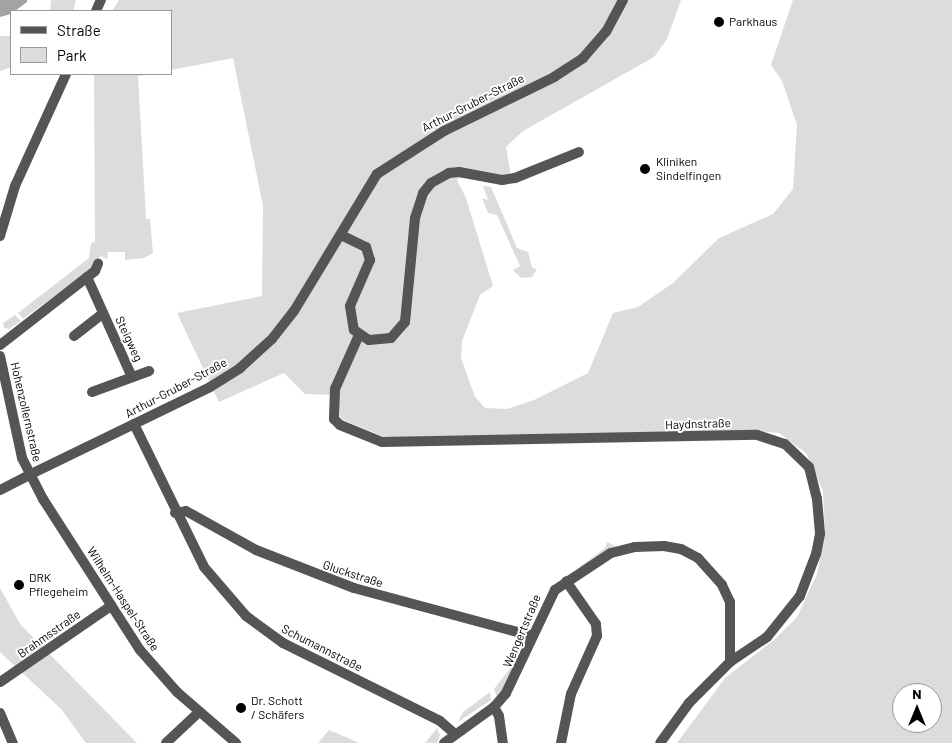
<!DOCTYPE html>
<html>
<head>
<meta charset="utf-8">
<style>
	body { margin:0 }
	#map { position:relative; width:952px; height:743px; overflow:hidden; background:#fff; font-family:Barlow,sans-serif }
	div>[style] { position:absolute }
	.green>* { inset:0; background:#dcdcdc }
	.water>* { inset:0; background:#a3a3a3 }
	.minor>* { height:10px; margin:-5px; padding:0 5px; transform-origin:5px; border-radius:5px; background:#555 }
	.tertiary>* { height:10px; margin:-5px; padding:0 5px; transform-origin:5px; border-radius:5px; background:#555 }
	.dots>* { width:14px; height:14px; translate:-50% -50%; box-sizing:border-box; border:2px solid #fff; border-radius:50% }
	span { translate:-50% -50%; white-space:nowrap; text-align:center; line-height:1.15; -webkit-text-stroke:4px #fff; paint-order:stroke }
	.poi-label { font-size:12px; color:#000 }
	.left { translate:0 -50%; text-align:left }
	.street-label { font-size:12px; color:#000 }
	.legend { position:absolute; left:10px; top:10px; width:162px; height:65px; box-sizing:border-box; background:#fff; border:1px solid #999; margin:0; padding:6px 9px; list-style:none; font-size:15px; color:#000 }
	.legend li { display:flex; align-items:center; gap:10px; height:25px }
	.legend b { width:25px; border:1px solid #999 }
	.north { position:absolute; left:892px; top:683px; width:50px; height:50px; box-sizing:border-box; background:#fff; border:1px solid #999; border-radius:50%; rotate:0deg; font-size:14px; font-weight:700; line-height:20px; text-align:center; color:#000 }
	.north::after { content:''; display:block; margin:auto; width:18px; height:22px; background:#000; clip-path:polygon(50% 0,100% 100%,50% 72%,0 100%) }
</style>
</head>
<body>
<div id="map">
	<div class="green">
		<i style="clip-path:polygon(51px 0,76px 0,73px 11px,50px 11px)"></i>
		<i style="clip-path:polygon(evenodd,119px 0,681px 0,667px 39px,654px 57px,523px 131px,506px 147px,511px 176px,470px 169px,457px 180px,466px 198px,493px 286px,480px 295px,462px 341px,461px 358px,475px 397px,485px 408px,507px 409px,534px 400px,588px 373px,613px 313px,638px 307px,673px 283px,719px 238px,773px 214px,793px 189px,797px 125px,782px 81px,771px 65px,793px 0,952px 0,952px 743px,677px 743px,725px 678px,774px 640px,797px 617px,817px 574px,825px 533px,823px 491px,806px 453px,779px 433px,755px 431px,390px 439px,343px 420px,340px 416px,338px 395px,305px 394px,284px 373px,219px 402px,177px 313px,262px 296px,263px 206px,233px 58px,171px 70px,171px 11px,112px 11px,119px 0,902px 693px,932px 693px,932px 723px,902px 723px,902px 693px)"></i>
		<i style="clip-path:polygon(0 36px,11px 36px,11px 67px,0 71px)"></i>
		<i style="clip-path:polygon(94px 74px,150px 74px,138px 76px,146px 219px,150px 219px,153px 253px,144px 258px,125px 260px,125px 252px,108px 252px,107px 259px,101px 256px,87px 272px,23px 319px,18px 313px,89px 258px,91px 243px,95px 242px)"></i>
		<i style="clip-path:polygon(483px 186px,491px 187px,517px 248px,528px 252px,532px 267px,537px 270px,532px 277px,521px 278px,513px 270px,520px 266px,497px 215px,488px 213px,482px 198px,488px 200px)"></i>
		<i style="clip-path:polygon(15px 315px,21px 321px,9px 329px,4px 328px,3px 323px)"></i>
		<i style="clip-path:polygon(607px 542px,617px 547px,577px 569px,605px 548px)"></i>
		<i style="clip-path:polygon(0 588px,20px 624px,137px 743px,86px 743px,61px 709px,0 652px)"></i>
		<i style="clip-path:polygon(519px 657px,507px 685px,497px 697px,494px 689px)"></i>
		<i style="clip-path:polygon(490px 692px,491px 700px,458px 722px,463px 712px)"></i>
		<i style="clip-path:polygon(437px 728px,440px 735px,437px 743px,425px 743px)"></i>
		<i style="clip-path:polygon(329px 730px,348px 738px,359px 743px,318px 743px)"></i>
	</div>
	<div class="water">
		<i style="clip-path:polygon(0 0,27px 0,27px 2px,11px 14px,0 17px)"></i>
	</div>
	<div class="minor">
		<i style="left:341px;top:235px;width:28px;rotate:26deg"></i>
		<i style="left:366px;top:247px;width:14px;rotate:73deg"></i>
		<i style="left:370px;top:260px;width:50px;rotate:113.5deg"></i>
		<i style="left:350px;top:306px;width:24px;rotate:81deg"></i>
		<i style="left:354px;top:330px;width:18px;rotate:34deg"></i>
		<i style="left:369px;top:340px;width:22px;rotate:-5deg"></i>
		<i style="left:391px;top:338px;width:21px;rotate:-49deg"></i>
		<i style="left:405px;top:322px;width:104px;rotate:-84.5deg"></i>
		<i style="left:415px;top:218px;width:26px;rotate:-72deg"></i>
		<i style="left:423px;top:193px;width:13px;rotate:-51deg"></i>
		<i style="left:431px;top:183px;width:21px;rotate:-29deg"></i>
		<i style="left:449px;top:173px;width:10px;rotate:-6deg"></i>
		<i style="left:459px;top:172px;width:44px;rotate:10.5deg"></i>
		<i style="left:502px;top:180px;width:13px;rotate:-9deg"></i>
		<i style="left:515px;top:178px;width:69px;rotate:-22.1deg"></i>
		<i style="left:87px;top:277px;width:107px;rotate:65.8deg"></i>
		<i style="left:359px;top:335px;width:59px;rotate:114deg"></i>
		<i style="left:335px;top:389px;width:30px;rotate:92deg"></i>
		<i style="left:334px;top:419px;width:8px;rotate:45deg"></i>
		<i style="left:340px;top:425px;width:45px;rotate:22deg"></i>
		<i style="left:382px;top:442px;width:375px;rotate:-1.1deg"></i>
		<i style="left:757px;top:435px;width:29px;rotate:18deg"></i>
		<i style="left:785px;top:444px;width:33px;rotate:44deg"></i>
		<i style="left:809px;top:467px;width:33px;rotate:76deg"></i>
		<i style="left:817px;top:499px;width:35px;rotate:85deg"></i>
		<i style="left:820px;top:534px;width:20px;rotate:101deg"></i>
		<i style="left:816px;top:554px;width:45px;rotate:110.9deg"></i>
		<i style="left:800px;top:596px;width:53px;rotate:128.8deg"></i>
		<i style="left:767px;top:637px;width:45px;rotate:146deg"></i>
		<i style="left:730px;top:662px;width:58px;rotate:135deg"></i>
		<i style="left:689px;top:703px;width:49px;rotate:125.9deg"></i>
		<i style="left:74px;top:336px;width:37px;rotate:-38deg"></i>
		<i style="left:0;top:345px;width:120px;rotate:-37.9deg"></i>
		<i style="left:95px;top:271px;width:8px;rotate:-67deg"></i>
		<i style="left:92px;top:392px;width:61px;rotate:-20.2deg"></i>
		<i style="left:134px;top:424px;width:159px;rotate:63.9deg"></i>
		<i style="left:204px;top:567px;width:65px;rotate:49.4deg"></i>
		<i style="left:246px;top:616px;width:46px;rotate:36.1deg"></i>
		<i style="left:283px;top:643px;width:175px;rotate:26.4deg"></i>
		<i style="left:440px;top:721px;width:18px;rotate:41deg"></i>
		<i style="left:29px;top:475px;width:201px;rotate:-25.9deg"></i>
		<i style="left:210px;top:387px;width:36px;rotate:-32deg"></i>
		<i style="left:240px;top:368px;width:43px;rotate:-42.2deg"></i>
		<i style="left:272px;top:339px;width:36px;rotate:-52deg"></i>
		<i style="left:294px;top:311px;width:160px;rotate:-58.8deg"></i>
		<i style="left:377px;top:174px;width:80px;rotate:-32.7deg"></i>
		<i style="left:444px;top:131px;width:123px;rotate:-26.1deg"></i>
		<i style="left:554px;top:77px;width:35px;rotate:-33deg"></i>
		<i style="left:583px;top:58px;width:35px;rotate:-49deg"></i>
		<i style="left:606px;top:32px;width:36px;rotate:-62deg"></i>
		<i style="left:175px;top:513px;width:11px;rotate:-10deg"></i>
		<i style="left:186px;top:511px;width:80px;rotate:29.1deg"></i>
		<i style="left:256px;top:550px;width:105px;rotate:21.2deg"></i>
		<i style="left:354px;top:588px;width:184px;rotate:15.1deg"></i>
		<i style="left:0;top:682px;width:135px;rotate:-34.4deg"></i>
		<i style="left:494px;top:707px;width:10px;rotate:61deg"></i>
		<i style="left:499px;top:716px;width:27px;rotate:82deg"></i>
		<i style="left:0;top:713px;width:33px;rotate:67deg"></i>
		<i style="left:166px;top:743px;width:44px;rotate:-43.2deg"></i>
		<i style="left:444px;top:743px;width:62px;rotate:-35.8deg"></i>
		<i style="left:494px;top:707px;width:18px;rotate:-49deg"></i>
		<i style="left:506px;top:693px;width:114px;rotate:-64.6deg"></i>
		<i style="left:555px;top:590px;width:67px;rotate:-33.5deg"></i>
		<i style="left:611px;top:553px;width:25px;rotate:-14deg"></i>
		<i style="left:635px;top:547px;width:29px;rotate:-2deg"></i>
		<i style="left:664px;top:546px;width:17px;rotate:10deg"></i>
		<i style="left:681px;top:549px;width:19px;rotate:28deg"></i>
		<i style="left:698px;top:558px;width:36px;rotate:48deg"></i>
		<i style="left:722px;top:585px;width:19px;rotate:65deg"></i>
		<i style="left:730px;top:602px;width:60px;rotate:90deg"></i>
		<i style="left:561px;top:743px;width:50px;rotate:-78.5deg"></i>
		<i style="left:571px;top:694px;width:64px;rotate:-65.9deg"></i>
		<i style="left:597px;top:636px;width:12px;rotate:-95deg"></i>
		<i style="left:596px;top:624px;width:52px;rotate:-124.9deg"></i>
	</div>
	<div class="tertiary">
		<i style="left:96px;top:11px;width:12px;rotate:-66deg"></i>
		<i style="left:0;top:236px;width:52px;rotate:-73.3deg"></i>
		<i style="left:15px;top:186px;width:123px;rotate:-65.5deg"></i>
		<i style="left:0;top:356px;width:104px;rotate:77.8deg"></i>
		<i style="left:22px;top:458px;width:46px;rotate:62.9deg"></i>
		<i style="left:43px;top:499px;width:179px;rotate:57.3deg"></i>
		<i style="left:140px;top:650px;width:56px;rotate:48.6deg"></i>
		<i style="left:177px;top:692px;width:78px;rotate:40.8deg"></i>
		<i style="left:0;top:490px;width:33px;rotate:-27deg"></i>
	</div>
	<div class="dots">
		<i style="left:719px;top:22px;background:#000"></i>
		<i style="left:645px;top:169px;background:#000"></i>
		<i style="left:19px;top:585px;background:#000"></i>
		<i style="left:241px;top:708px;background:#000"></i>
	</div>
	<div class="poi-label">
		<span class="left" style="left:729px;top:22px">Parkhaus</span>
		<span class="left" style="left:656px;top:169px">Kliniken<br>Sindelfingen</span>
		<span class="left" style="left:29px;top:585px">DRK<br>Pflegeheim</span>
		<span class="left" style="left:251px;top:708px">Dr. Schott<br>/ Schäfers</span>
	</div>
	<div class="street-label">
		<span style="left:473px;top:103px;rotate:-27deg">Arthur-Gruber-Straße</span>
		<span style="left:129px;top:339px;rotate:65deg">Steigweg</span>
		<span style="left:176px;top:388px;rotate:-28deg">Arthur-Gruber-Straße</span>
		<span style="left:26px;top:412px;rotate:77deg">Hohenzollernstraße</span>
		<span style="left:698px;top:424px;rotate:-2deg">Haydnstraße</span>
		<span style="left:353px;top:574px;rotate:18deg">Gluckstraße</span>
		<span style="left:123px;top:599px;rotate:57deg">Wilhelm-Haspel-Straße</span>
		<span style="left:522px;top:631px;rotate:-67deg">Wengertstraße</span>
		<span style="left:49px;top:634px;rotate:-35deg">Brahmsstraße</span>
		<span style="left:322px;top:648px;rotate:27deg">Schumannstraße</span>
	</div>
	<ul class="legend">
	<li><b style="height:6px;background:#555"></b>Straße</li>
	<li><b style="height:14px;background:#dcdcdc"></b>Park</li>
	</ul>
	<div class="north">N</div>
</div>
</body>
</html>
